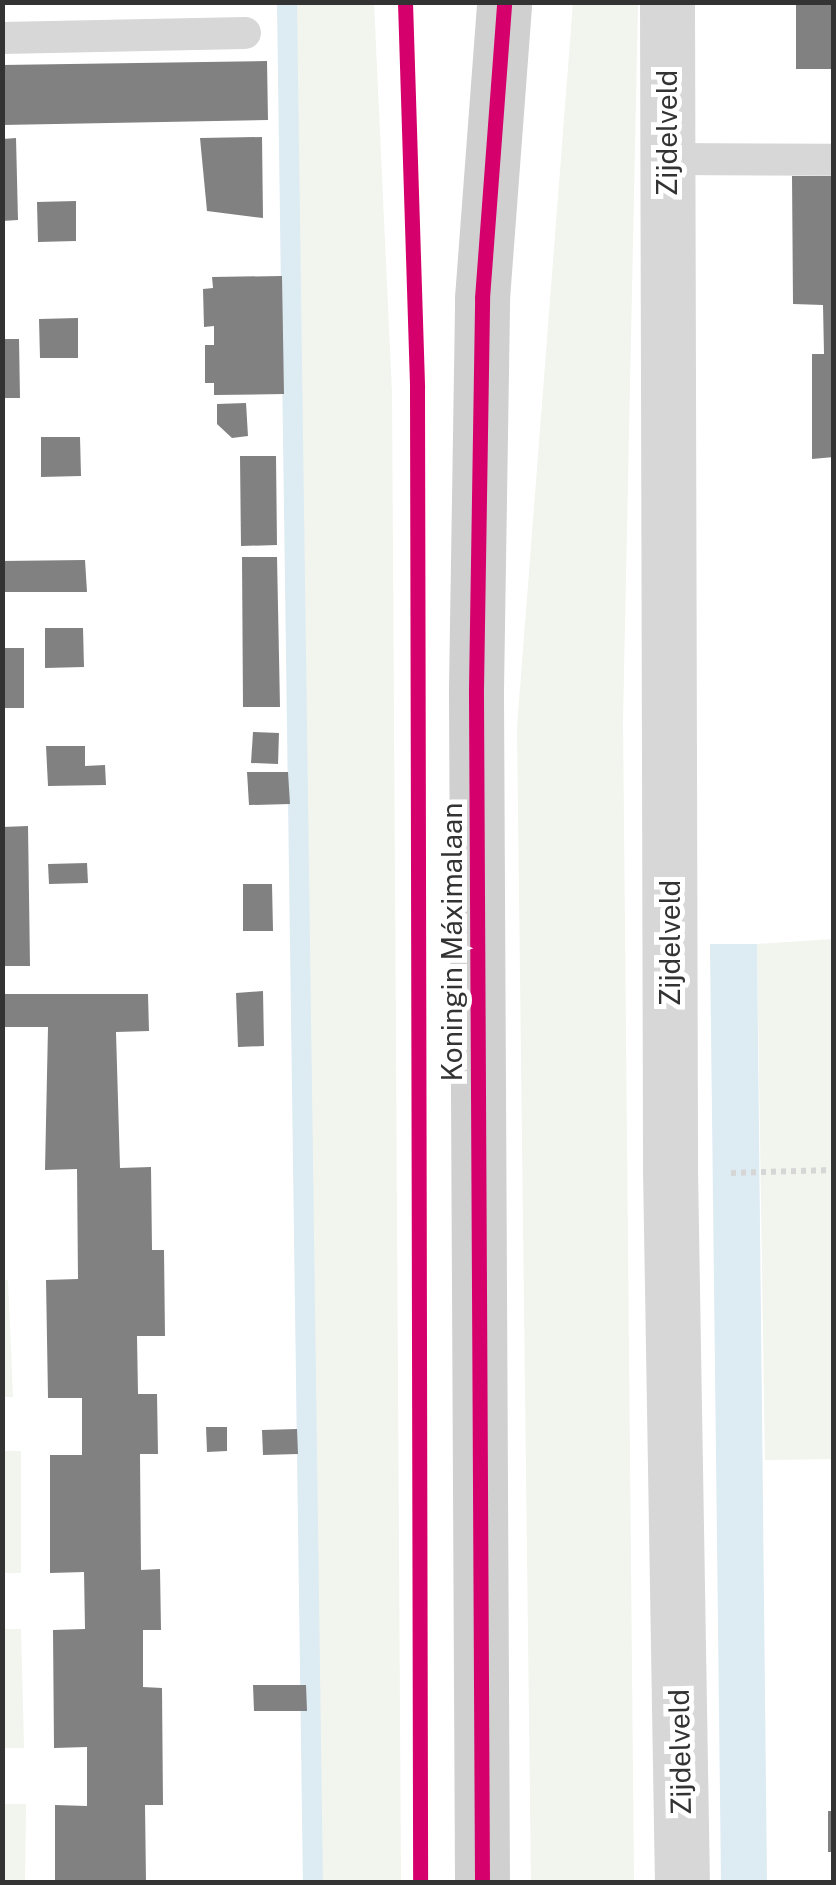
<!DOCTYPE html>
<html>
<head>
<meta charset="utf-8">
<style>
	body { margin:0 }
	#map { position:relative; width:836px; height:1885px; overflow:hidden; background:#fff; font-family:"Public Sans",sans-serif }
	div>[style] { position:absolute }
	.green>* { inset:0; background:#f1f5ed }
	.water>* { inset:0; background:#ddebf3 }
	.stream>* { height:20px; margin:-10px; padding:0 10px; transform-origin:10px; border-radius:10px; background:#ddebf3 }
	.building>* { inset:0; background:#818181 }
	.path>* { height:6px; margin-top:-3px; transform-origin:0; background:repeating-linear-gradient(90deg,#d6d6d6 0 5px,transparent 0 10px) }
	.lane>* { height:32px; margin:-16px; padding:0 16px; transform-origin:16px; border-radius:16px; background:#d7d7d7 }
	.street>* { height:55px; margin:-27.5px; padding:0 27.5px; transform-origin:27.5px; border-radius:27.5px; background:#d7d7d7 }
	.secondary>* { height:55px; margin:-27.5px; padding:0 27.5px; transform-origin:27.5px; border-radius:27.5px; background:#d0d0d0 }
	.cycleway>* { height:15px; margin:-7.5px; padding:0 7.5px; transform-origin:7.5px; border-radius:7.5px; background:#d6006c }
	span { translate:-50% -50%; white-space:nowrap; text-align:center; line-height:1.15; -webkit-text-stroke:10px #fff; paint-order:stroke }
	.street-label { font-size:28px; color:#333 }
	.frame { position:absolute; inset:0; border:5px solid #333; pointer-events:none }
</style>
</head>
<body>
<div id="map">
	<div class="green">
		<i style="clip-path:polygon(287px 3px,374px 3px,392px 393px,401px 1882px,313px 1882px)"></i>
		<i style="clip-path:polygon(573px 3px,638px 3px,623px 721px,634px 1882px,531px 1882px,517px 727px)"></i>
		<i style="clip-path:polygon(833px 939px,833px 1459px,765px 1460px,757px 944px)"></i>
		<i style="clip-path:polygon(2px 1280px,8px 1280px,13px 1397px,3px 1397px)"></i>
		<i style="clip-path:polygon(3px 1451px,21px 1451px,21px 1573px,3px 1573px)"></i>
		<i style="clip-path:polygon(3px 1629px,21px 1629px,24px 1748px,3px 1748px)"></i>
		<i style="clip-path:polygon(3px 1804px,26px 1804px,25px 1882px,3px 1882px)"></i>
	</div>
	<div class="water">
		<i style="clip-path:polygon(710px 944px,757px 944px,767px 1882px,721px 1882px)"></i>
	</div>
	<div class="stream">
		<i style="left:287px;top:2px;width:1880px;rotate:89.21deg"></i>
	</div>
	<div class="building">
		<i style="clip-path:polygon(796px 2px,834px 2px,834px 69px,796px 69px)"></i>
		<i style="clip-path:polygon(267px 61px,268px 120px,2px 125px,2px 65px)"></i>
		<i style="clip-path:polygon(262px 137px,263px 218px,207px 211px,200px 138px)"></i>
		<i style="clip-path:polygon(16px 138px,18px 220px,2px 221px,2px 139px)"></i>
		<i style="clip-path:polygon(792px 176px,834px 176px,834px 457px,812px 459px,812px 354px,824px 354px,823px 305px,793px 304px)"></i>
		<i style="clip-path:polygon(76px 201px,76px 241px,38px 242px,37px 202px)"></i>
		<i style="clip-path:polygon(282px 276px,284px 394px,214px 395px,214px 383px,205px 383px,205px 345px,214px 345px,214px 326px,204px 327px,203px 289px,213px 288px,212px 277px)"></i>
		<i style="clip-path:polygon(78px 318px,78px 358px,40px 358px,39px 319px)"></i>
		<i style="clip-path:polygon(2px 339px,19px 339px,20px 398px,2px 398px)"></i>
		<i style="clip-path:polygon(246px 403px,248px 436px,232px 438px,217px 424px,217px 404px)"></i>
		<i style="clip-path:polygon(41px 437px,80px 437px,81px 476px,41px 477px)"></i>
		<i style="clip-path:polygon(240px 456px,276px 456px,277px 545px,241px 546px)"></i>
		<i style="clip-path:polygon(242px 557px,277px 557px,280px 707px,243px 707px)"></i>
		<i style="clip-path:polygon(85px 560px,87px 592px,2px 592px,2px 561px)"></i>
		<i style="clip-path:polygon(45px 628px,83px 628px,84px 667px,45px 668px)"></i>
		<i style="clip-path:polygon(2px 648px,24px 648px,24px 708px,2px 708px)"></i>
		<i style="clip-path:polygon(253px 732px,279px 733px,278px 764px,251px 763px)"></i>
		<i style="clip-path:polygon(46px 746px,85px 746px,85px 766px,105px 765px,106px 785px,48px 786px)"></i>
		<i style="clip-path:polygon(247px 772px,288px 772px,290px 804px,249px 805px)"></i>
		<i style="clip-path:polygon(28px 826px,30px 966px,2px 966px,2px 827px)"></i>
		<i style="clip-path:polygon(87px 863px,88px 883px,49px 884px,48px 864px)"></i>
		<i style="clip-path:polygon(243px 884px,272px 884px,273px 931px,243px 931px)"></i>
		<i style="clip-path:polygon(263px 991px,264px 1046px,238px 1047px,236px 993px)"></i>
		<i style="clip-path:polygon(2px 994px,148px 994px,149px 1031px,116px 1032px,120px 1168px,151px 1167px,152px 1250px,164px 1250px,165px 1336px,137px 1336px,138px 1394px,157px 1394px,158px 1454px,140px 1454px,141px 1570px,160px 1569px,161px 1630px,143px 1630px,143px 1687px,162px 1688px,163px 1805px,145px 1805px,146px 1882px,55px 1882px,55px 1805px,87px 1806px,87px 1747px,54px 1748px,53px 1630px,85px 1629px,84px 1572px,50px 1573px,50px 1455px,82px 1455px,82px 1398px,48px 1398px,46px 1280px,78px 1279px,77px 1169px,45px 1170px,48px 1027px,2px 1027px)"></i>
		<i style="clip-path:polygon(206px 1427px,227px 1427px,227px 1451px,207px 1452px)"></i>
		<i style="clip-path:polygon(297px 1429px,298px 1454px,263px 1455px,262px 1430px)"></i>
		<i style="clip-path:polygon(253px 1685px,306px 1685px,307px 1711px,254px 1711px)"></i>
		<i style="clip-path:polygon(828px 1811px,834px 1811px,834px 1852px,828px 1852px)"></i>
	</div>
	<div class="path">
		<i style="left:731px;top:1173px;width:103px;rotate:-1.7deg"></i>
	</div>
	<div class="lane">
		<i style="left:2px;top:38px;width:243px;rotate:-1.2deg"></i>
		<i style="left:667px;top:159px;width:167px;rotate:0.3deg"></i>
	</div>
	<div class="street">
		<i style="left:667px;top:2px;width:1167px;rotate:89.85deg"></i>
		<i style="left:670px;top:1169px;width:713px;rotate:89.04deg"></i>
	</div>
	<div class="secondary">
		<i style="left:482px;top:1882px;width:1193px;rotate:-90.29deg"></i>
		<i style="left:476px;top:689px;width:391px;rotate:-89.1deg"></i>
		<i style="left:482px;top:298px;width:297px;rotate:-85.7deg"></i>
	</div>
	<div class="cycleway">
		<i style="left:405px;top:2px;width:386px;rotate:88.2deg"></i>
		<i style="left:417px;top:388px;width:1494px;rotate:89.88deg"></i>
		<i style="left:482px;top:1882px;width:1193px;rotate:-90.29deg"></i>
		<i style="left:476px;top:689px;width:391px;rotate:-89.1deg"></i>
		<i style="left:482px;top:298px;width:297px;rotate:-85.7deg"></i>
	</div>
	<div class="street-label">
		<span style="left:667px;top:133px;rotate:-90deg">Zijdelveld</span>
		<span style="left:452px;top:942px;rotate:-90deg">Koningin Máximalaan</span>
		<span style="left:670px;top:943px;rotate:-90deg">Zijdelveld</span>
		<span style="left:680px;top:1752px;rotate:-91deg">Zijdelveld</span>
	</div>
	<div class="frame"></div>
</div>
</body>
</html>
